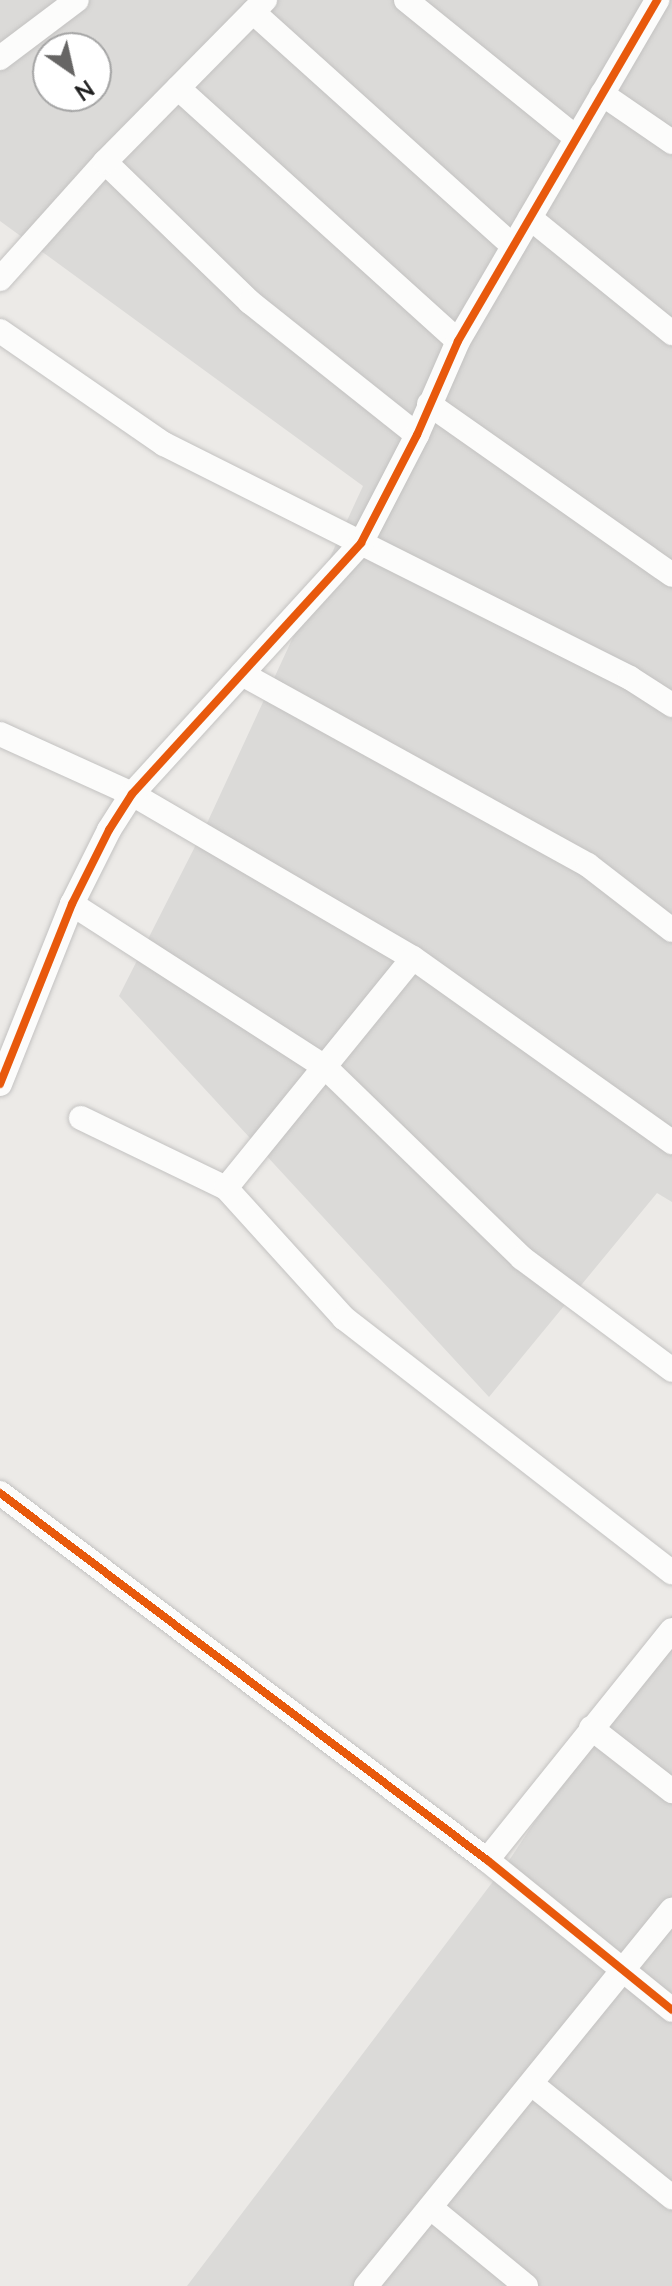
<!DOCTYPE html>
<html>
<head>
<meta charset="utf-8">
<style>
	body { margin:0 }
	#map { position:relative; width:672px; height:2286px; overflow:hidden; background:#eceae7; font-family:Lato,sans-serif }
	div>[style] { position:absolute }
	.residential>* { inset:0; background:#dbdad8 }
	.roads { filter:drop-shadow(0 0 2px #c3c2c1) drop-shadow(0 0 2px #c3c2c1) }
	.minor>* { height:24px; margin:-12px; padding:0 12px; transform-origin:12px; border-radius:12px; background:#fcfcfb }
	.cycleway>* { height:8px; margin:-4px; padding:0 4px; transform-origin:4px; border-radius:4px; background:#e8590c }
	span { translate:-50% -50%; white-space:nowrap; text-align:center; line-height:1.15; -webkit-text-stroke:7px #fff; paint-order:stroke }
	.north { position:absolute; left:32px; top:32px; width:80px; height:80px; box-sizing:border-box; background:#fff; border:2px solid #a5a5a5; border-radius:50%; rotate:146deg; font-size:22px; font-weight:700; line-height:32px; text-align:center; color:#1e1e1e }
	.north::after { content:''; display:block; margin:auto; width:28px; height:36px; background:#666564; clip-path:polygon(50% 0,100% 100%,50% 72%,0 100%) }
</style>
</head>
<body>
<div id="map">
	<div class="residential">
		<i style="clip-path:polygon(evenodd,0 0,672px 0,672px 1202px,657px 1193px,489px 1397px,119px 996px,208px 821px,363px 486px,0 221px,0 0,48px 48px,96px 48px,96px 96px,48px 96px,48px 48px)"></i>
		<i style="clip-path:polygon(672px 1615px,672px 2286px,187px 2286px,510px 1859px)"></i>
	</div>
	<div class="roads">
		<div class="minor">
			<i style="left:406px;top:0;width:218px;rotate:39deg"></i>
			<i style="left:253px;top:12px;width:350px;rotate:42deg"></i>
			<i style="left:0;top:58px;width:96px;rotate:-37deg"></i>
			<i style="left:178px;top:88px;width:377px;rotate:42.1deg"></i>
			<i style="left:602px;top:94px;width:85px;rotate:34.4deg"></i>
			<i style="left:105px;top:162px;width:202px;rotate:44deg"></i>
			<i style="left:250px;top:302px;width:213px;rotate:38.5deg"></i>
			<i style="left:530px;top:218px;width:183px;rotate:39deg"></i>
			<i style="left:0;top:279px;width:157px;rotate:-48.1deg"></i>
			<i style="left:105px;top:162px;width:228px;rotate:-45.4deg"></i>
			<i style="left:0;top:331px;width:199px;rotate:34.6deg"></i>
			<i style="left:164px;top:444px;width:521px;rotate:26.66deg"></i>
			<i style="left:630px;top:678px;width:50px;rotate:32.7deg"></i>
			<i style="left:429px;top:404px;width:297px;rotate:35.1deg"></i>
			<i style="left:242px;top:674px;width:395px;rotate:28.9deg"></i>
			<i style="left:588px;top:865px;width:106px;rotate:37.7deg"></i>
			<i style="left:0;top:734px;width:145px;rotate:24.4deg"></i>
			<i style="left:132px;top:794px;width:325px;rotate:30.3deg"></i>
			<i style="left:413px;top:958px;width:318px;rotate:35.4deg"></i>
			<i style="left:72px;top:904px;width:301px;rotate:32.8deg"></i>
			<i style="left:325px;top:1067px;width:274px;rotate:44.1deg"></i>
			<i style="left:522px;top:1258px;width:187px;rotate:36.7deg"></i>
			<i style="left:0;top:1084px;width:194px;rotate:-68.2deg"></i>
			<i style="left:72px;top:904px;width:83px;rotate:-63.4deg"></i>
			<i style="left:109px;top:830px;width:43px;rotate:-57.4deg"></i>
			<i style="left:132px;top:794px;width:340px;rotate:-47.6deg"></i>
			<i style="left:361px;top:543px;width:122px;rotate:-62.6deg"></i>
			<i style="left:417px;top:435px;width:103px;rotate:-66.4deg"></i>
			<i style="left:458px;top:341px;width:395px;rotate:-59.7deg"></i>
			<i style="left:81px;top:1118px;width:161px;rotate:25.8deg"></i>
			<i style="left:226px;top:1188px;width:176px;rotate:47.8deg"></i>
			<i style="left:344px;top:1318px;width:415px;rotate:37.8deg"></i>
			<i style="left:226px;top:1188px;width:296px;rotate:-50.9deg"></i>
			<i style="left:0;top:1493px;width:610px;rotate:37deg"></i>
			<i style="left:487px;top:1860px;width:238px;rotate:39deg"></i>
			<i style="left:591px;top:1728px;width:103px;rotate:37.9deg"></i>
			<i style="left:487px;top:1860px;width:295px;rotate:-51.2deg"></i>
			<i style="left:533px;top:2085px;width:179px;rotate:38.9deg"></i>
			<i style="left:431px;top:2208px;width:123px;rotate:39.4deg"></i>
			<i style="left:366px;top:2286px;width:485px;rotate:-50.9deg"></i>
		</div>
	</div>
	<div class="cycleway">
		<i style="left:0;top:1084px;width:194px;rotate:-68.2deg"></i>
		<i style="left:72px;top:904px;width:83px;rotate:-63.4deg"></i>
		<i style="left:109px;top:830px;width:43px;rotate:-57.4deg"></i>
		<i style="left:132px;top:794px;width:340px;rotate:-47.6deg"></i>
		<i style="left:361px;top:543px;width:122px;rotate:-62.6deg"></i>
		<i style="left:417px;top:435px;width:103px;rotate:-66.4deg"></i>
		<i style="left:458px;top:341px;width:395px;rotate:-59.7deg"></i>
		<i style="left:0;top:1493px;width:610px;rotate:37deg"></i>
		<i style="left:487px;top:1860px;width:238px;rotate:39deg"></i>
	</div>
	<div class="north">N</div>
</div>
</body>
</html>
